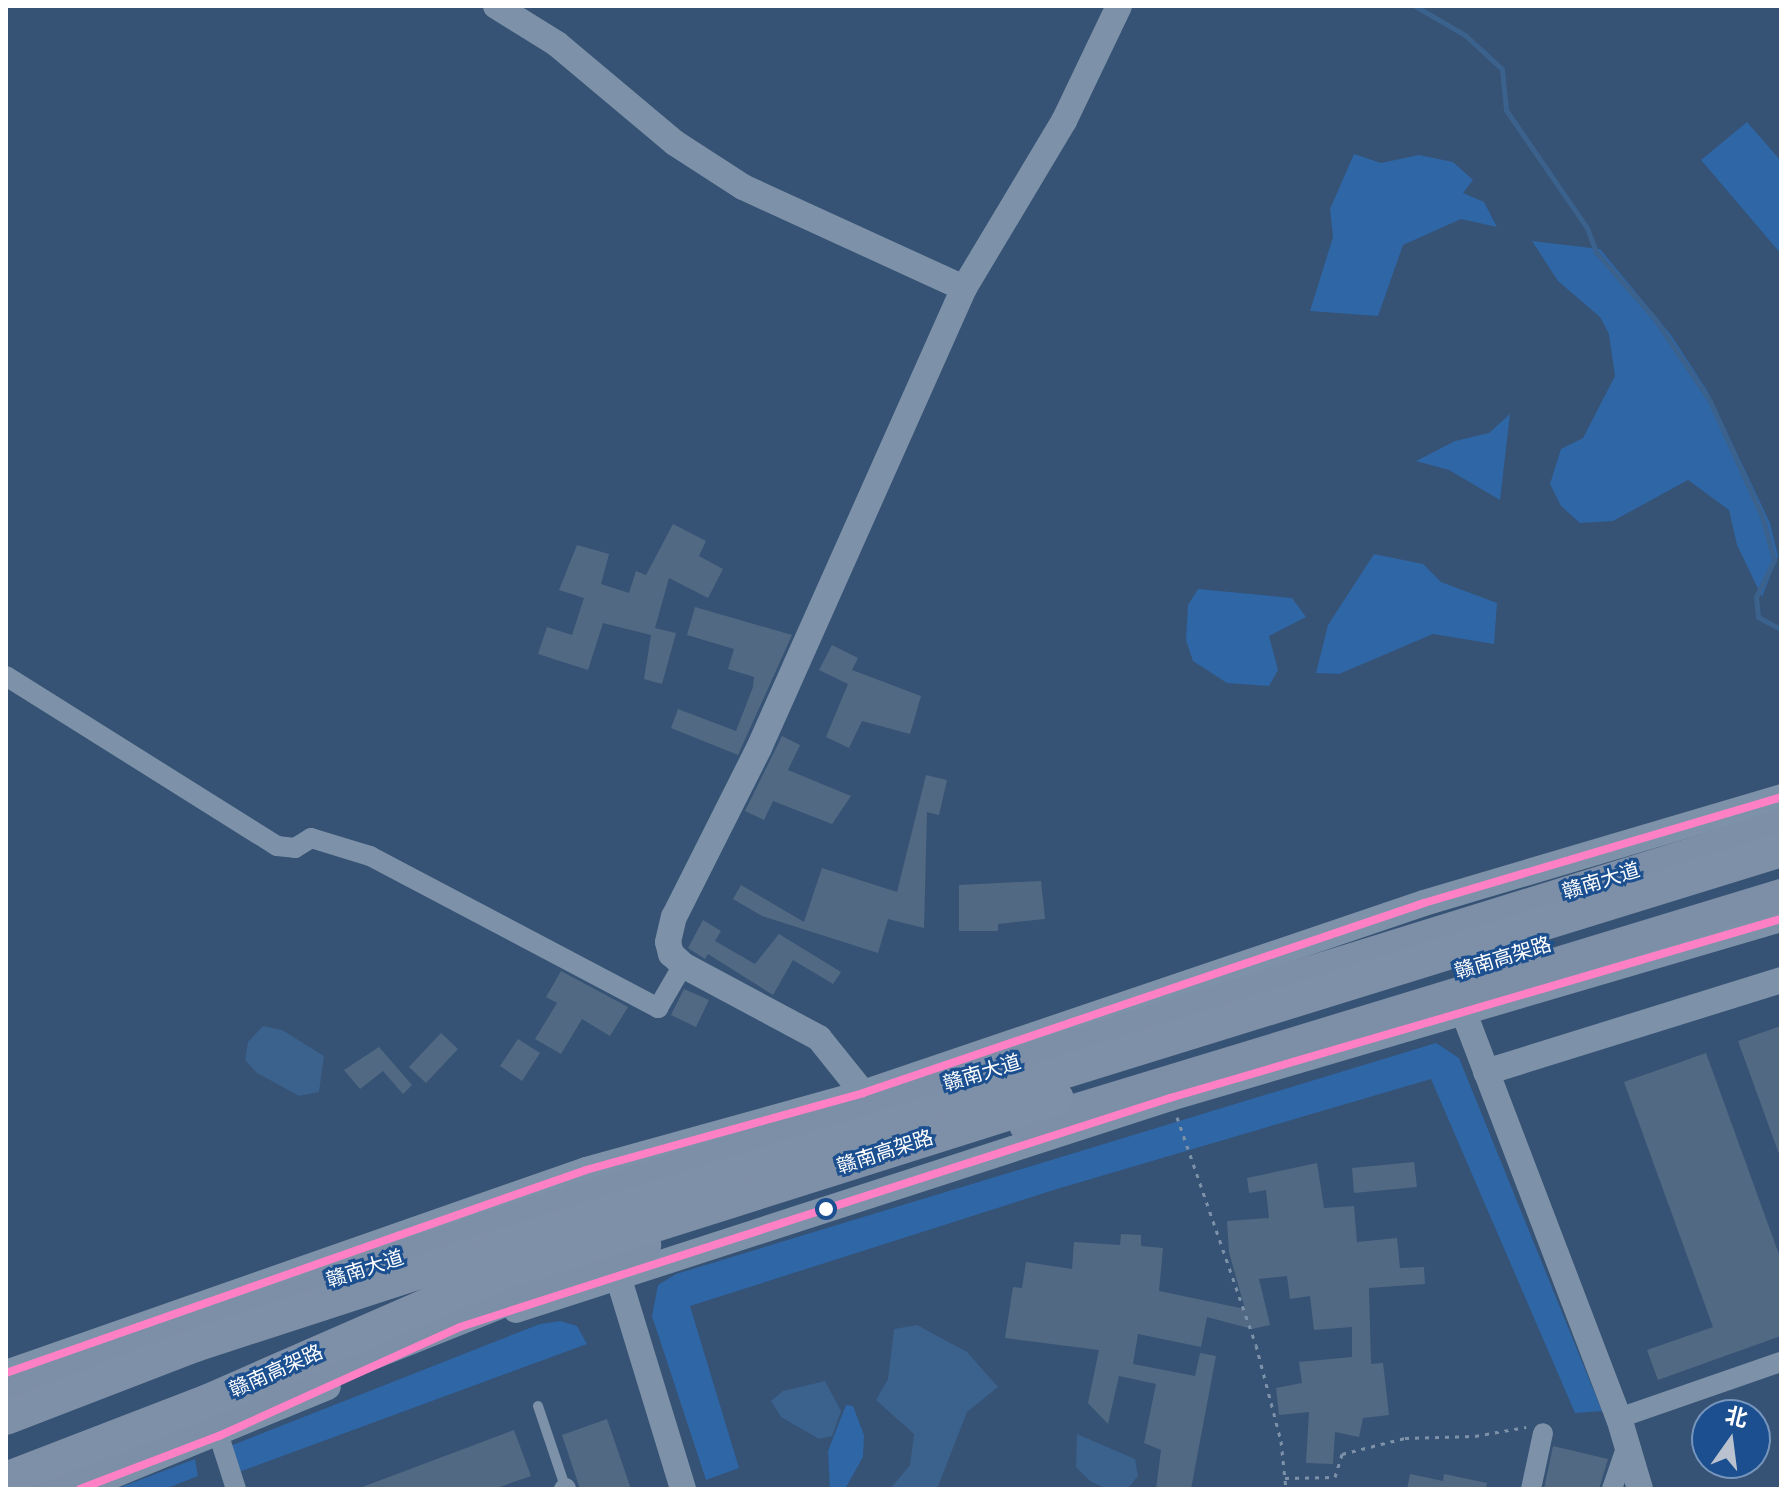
<!DOCTYPE html>
<html>
<head>
<meta charset="utf-8">
<style>
	body { margin:0 }
	#map { position:relative; width:1787px; height:1495px; overflow:hidden; background:#365274; font-family:Roboto,"Noto Sans SC",sans-serif }
	div>[style] { position:absolute }
	.green>* { inset:0; background:#2f66a5 }
	.water>* { inset:0; background:#3b618d }
	.stream>* { height:5px; margin:-2.5px; padding:0 2.5px; transform-origin:2.5px; border-radius:2.5px; background:#3b618d }
	.building>* { inset:0; background:#526984 }
	.path>* { height:3px; margin-top:-1.5px; transform-origin:0; background:repeating-linear-gradient(90deg,#7d92a8 0 4px,transparent 0 10px) }
	.service>* { height:10px; margin:-5px; padding:0 5px; transform-origin:5px; border-radius:5px; background:#7d92a8 }
	.minor>* { height:20px; margin:-10px; padding:0 10px; transform-origin:10px; border-radius:10px; background:#7d92a8 }
	.tertiary>* { height:26px; margin:-13px; padding:0 13px; transform-origin:13px; border-radius:13px; background:#7d92a8 }
	.primary>* { height:32px; margin:-16px; padding:0 16px; transform-origin:16px; border-radius:16px; background:#7d8ea7 }
	.trunk>* { height:34px; margin:-17px; padding:0 17px; transform-origin:17px; border-radius:17px; background:#7e90a7 }
	.trunk-bridge>* { height:34px; margin:-17px; padding:0 17px; transform-origin:17px; border-radius:17px; background:#7e90a7 }
	.bus-1>* { height:8px; margin:-4px; padding:0 4px; transform-origin:4px; border-radius:4px; background:#ff80c5 }
	.dots>* { width:22px; height:22px; translate:-50% -50%; box-sizing:border-box; border:4px solid #1b4f8f; border-radius:50% }
	span { translate:-50% -50%; white-space:nowrap; text-align:center; line-height:1.15; -webkit-text-stroke:6px #1b4f8f; paint-order:stroke }
	.street-label { font-size:20px; color:#fff }
	.frame { position:absolute; inset:0; border:8px solid #fff; pointer-events:none }
	.north { position:absolute; left:1691px; top:1399px; width:80px; height:80px; box-sizing:border-box; background:#1b4f8f; border:2px solid #7695bc; border-radius:50%; rotate:14deg; font-size:22px; font-weight:700; line-height:32px; text-align:center; color:#fff }
	.north::after { content:''; display:block; margin:auto; width:28px; height:36px; background:#b9c2ce; clip-path:polygon(50% 0,100% 100%,50% 72%,0 100%) }
</style>
</head>
<body>
<div id="map">
	<div class="green">
		<i style="clip-path:polygon(1747px 122px,1781px 161px,1781px 254px,1701px 160px)"></i>
		<i style="clip-path:polygon(1354px 154px,1381px 163px,1419px 155px,1453px 162px,1473px 180px,1463px 193px,1484px 202px,1497px 227px,1461px 219px,1403px 245px,1378px 316px,1310px 311px,1333px 237px,1330px 209px)"></i>
		<i style="clip-path:polygon(1532px 241px,1600px 249px,1671px 335px,1708px 392px,1770px 523px,1778px 556px,1762px 597px,1737px 545px,1729px 510px,1688px 480px,1613px 521px,1580px 523px,1561px 506px,1550px 484px,1561px 449px,1583px 438px,1615px 376px,1609px 334px,1600px 317px,1558px 281px)"></i>
		<i style="clip-path:polygon(1510px 414px,1500px 500px,1449px 470px,1416px 461px,1455px 441px,1489px 433px)"></i>
		<i style="clip-path:polygon(1374px 554px,1423px 564px,1441px 582px,1497px 603px,1494px 644px,1433px 634px,1339px 674px,1316px 673px,1328px 625px)"></i>
		<i style="clip-path:polygon(1198px 589px,1292px 598px,1306px 617px,1269px 636px,1278px 670px,1269px 686px,1227px 683px,1193px 661px,1186px 640px,1188px 605px)"></i>
		<i style="clip-path:polygon(1436px 1043px,1459px 1058px,1602px 1411px,1575px 1413px,1431px 1079px,1057px 1189px,690px 1306px,739px 1468px,706px 1480px,652px 1316px,658px 1285px,676px 1274px)"></i>
		<i style="clip-path:polygon(560px 1321px,577px 1326px,587px 1344px,239px 1472px,230px 1446px,540px 1324px)"></i>
		<i style="clip-path:polygon(846px 1405px,853px 1406px,864px 1435px,863px 1457px,845px 1489px,830px 1489px,828px 1451px)"></i>
		<i style="clip-path:polygon(195px 1459px,198px 1476px,165px 1489px,116px 1489px)"></i>
	</div>
	<div class="water">
		<i style="clip-path:polygon(263px 1026px,282px 1030px,324px 1056px,319px 1092px,299px 1096px,257px 1073px,245px 1060px,248px 1042px)"></i>
		<i style="clip-path:polygon(917px 1325px,967px 1352px,998px 1387px,967px 1412px,937px 1489px,890px 1489px,910px 1465px,914px 1434px,876px 1400px,888px 1379px,894px 1329px)"></i>
		<i style="clip-path:polygon(825px 1381px,841px 1411px,832px 1436px,819px 1439px,781px 1417px,771px 1401px,783px 1391px)"></i>
		<i style="clip-path:polygon(1077px 1434px,1135px 1459px,1138px 1476px,1128px 1488px,1107px 1489px,1090px 1481px,1076px 1467px)"></i>
	</div>
	<div class="stream">
		<i style="left:1415px;top:6px;width:58px;rotate:30.1deg"></i>
		<i style="left:1465px;top:35px;width:50px;rotate:42.6deg"></i>
		<i style="left:1502px;top:69px;width:41px;rotate:84.4deg"></i>
		<i style="left:1506px;top:110px;width:143px;rotate:55.5deg"></i>
		<i style="left:1587px;top:228px;width:26px;rotate:69deg"></i>
		<i style="left:1596px;top:252px;width:89px;rotate:48.6deg"></i>
		<i style="left:1655px;top:319px;width:99px;rotate:56.1deg"></i>
		<i style="left:1710px;top:401px;width:126px;rotate:65.7deg"></i>
		<i style="left:1762px;top:516px;width:46px;rotate:74.7deg"></i>
		<i style="left:1774px;top:560px;width:41px;rotate:115.9deg"></i>
		<i style="left:1756px;top:597px;width:20px;rotate:84deg"></i>
		<i style="left:1758px;top:617px;width:26px;rotate:28deg"></i>
	</div>
	<div class="building">
		<i style="clip-path:polygon(673px 524px,706px 541px,699px 556px,723px 569px,708px 598px,669px 578px,655px 628px,676px 633px,662px 684px,644px 679px,651px 635px,603px 623px,588px 670px,538px 654px,547px 627px,572px 635px,584px 598px,559px 590px,577px 545px,609px 554px,601px 584px,629px 593px,636px 571px,646px 575px)"></i>
		<i style="clip-path:polygon(695px 607px,792px 635px,738px 755px,671px 728px,678px 709px,736px 731px,753px 687px,754px 677px,728px 669px,734px 649px,687px 635px)"></i>
		<i style="clip-path:polygon(832px 645px,858px 658px,852px 670px,921px 696px,910px 734px,862px 721px,849px 748px,826px 737px,848px 684px,819px 670px)"></i>
		<i style="clip-path:polygon(782px 736px,800px 745px,788px 770px,851px 796px,832px 824px,773px 801px,764px 820px,745px 811px)"></i>
		<i style="clip-path:polygon(926px 775px,947px 780px,939px 815px,927px 812px,924px 928px,888px 919px,878px 953px,762px 916px,733px 899px,741px 885px,804px 922px,822px 868px,897px 892px)"></i>
		<i style="clip-path:polygon(1041px 881px,1045px 919px,998px 924px,998px 931px,959px 931px,959px 885px)"></i>
		<i style="clip-path:polygon(703px 920px,721px 931px,715px 941px,755px 964px,779px 934px,841px 972px,833px 984px,793px 960px,773px 995px,708px 954px,705px 959px,688px 948px)"></i>
		<i style="clip-path:polygon(561px 971px,628px 1007px,610px 1036px,582px 1019px,561px 1054px,535px 1039px,557px 1003px,546px 997px)"></i>
		<i style="clip-path:polygon(684px 989px,709px 1000px,696px 1027px,671px 1015px)"></i>
		<i style="clip-path:polygon(1781px 1026px,1781px 1154px,1779px 1154px,1738px 1041px)"></i>
		<i style="clip-path:polygon(441px 1033px,458px 1049px,426px 1083px,409px 1067px)"></i>
		<i style="clip-path:polygon(518px 1039px,540px 1053px,522px 1081px,500px 1066px)"></i>
		<i style="clip-path:polygon(379px 1047px,412px 1085px,403px 1094px,383px 1071px,360px 1089px,344px 1070px)"></i>
		<i style="clip-path:polygon(1706px 1053px,1781px 1260px,1781px 1336px,1658px 1380px,1647px 1350px,1713px 1327px,1624px 1082px)"></i>
		<i style="clip-path:polygon(1414px 1162px,1417px 1187px,1354px 1193px,1352px 1168px)"></i>
		<i style="clip-path:polygon(1317px 1163px,1324px 1208px,1354px 1206px,1357px 1242px,1397px 1238px,1400px 1268px,1424px 1267px,1425px 1284px,1369px 1288px,1371px 1364px,1383px 1363px,1389px 1415px,1363px 1418px,1359px 1437px,1335px 1432px,1333px 1464px,1306px 1463px,1309px 1412px,1279px 1415px,1276px 1388px,1302px 1383px,1299px 1362px,1352px 1357px,1352px 1327px,1314px 1330px,1310px 1296px,1290px 1299px,1287px 1276px,1259px 1279px,1270px 1325px,1252px 1329px,1207px 1317px,1201px 1347px,1138px 1334px,1133px 1364px,1195px 1376px,1200px 1353px,1216px 1356px,1191px 1489px,1156px 1489px,1161px 1450px,1144px 1443px,1156px 1384px,1119px 1376px,1108px 1424px,1088px 1403px,1099px 1350px,1005px 1338px,1013px 1287px,1022px 1288px,1026px 1262px,1072px 1269px,1074px 1242px,1120px 1245px,1121px 1234px,1141px 1235px,1141px 1246px,1163px 1248px,1159px 1291px,1245px 1309px,1229px 1252px,1227px 1221px,1269px 1218px,1266px 1190px,1249px 1193px,1247px 1178px)"></i>
		<i style="clip-path:polygon(607px 1419px,631px 1489px,580px 1489px,562px 1435px)"></i>
		<i style="clip-path:polygon(514px 1430px,531px 1476px,494px 1489px,357px 1489px)"></i>
		<i style="clip-path:polygon(1553px 1446px,1608px 1459px,1599px 1489px,1544px 1489px)"></i>
		<i style="clip-path:polygon(1410px 1474px,1443px 1481px,1444px 1474px,1487px 1483px,1486px 1489px,1407px 1489px)"></i>
	</div>
	<div class="path">
		<i style="left:1177px;top:1117px;width:241px;rotate:70.9deg"></i>
		<i style="left:1256px;top:1345px;width:99px;rotate:75.4deg"></i>
		<i style="left:1281px;top:1441px;width:48px;rotate:84.1deg"></i>
		<i style="left:1285px;top:1478px;width:50px;rotate:-1.1deg"></i>
		<i style="left:1335px;top:1477px;width:24px;rotate:-73deg"></i>
		<i style="left:1342px;top:1454px;width:65px;rotate:-14.3deg"></i>
		<i style="left:1405px;top:1438px;width:70px;rotate:-1.6deg"></i>
		<i style="left:1475px;top:1436px;width:52px;rotate:-10deg"></i>
	</div>
	<div class="service">
		<i style="left:538px;top:1406px;width:88px;rotate:71.4deg"></i>
	</div>
	<div class="minor">
		<i style="left:6px;top:676px;width:320px;rotate:32.1deg"></i>
		<i style="left:277px;top:846px;width:18px;rotate:6deg"></i>
		<i style="left:295px;top:848px;width:19px;rotate:-32deg"></i>
		<i style="left:311px;top:838px;width:62px;rotate:17deg"></i>
		<i style="left:370px;top:856px;width:326px;rotate:27.8deg"></i>
		<i style="left:658px;top:1008px;width:50px;rotate:-59.8deg"></i>
		<i style="left:1619px;top:1418px;width:171px;rotate:-19.1deg"></i>
		<i style="left:219px;top:1436px;width:56px;rotate:72.2deg"></i>
		<i style="left:564px;top:1489px;width:2px;rotate:-27deg"></i>
		<i style="left:1531px;top:1489px;width:57px;rotate:-77.9deg"></i>
		<i style="left:1612px;top:1489px;width:43px;rotate:-71.1deg"></i>
	</div>
	<div class="tertiary">
		<i style="left:496px;top:6px;width:72px;rotate:31.9deg"></i>
		<i style="left:557px;top:44px;width:154px;rotate:40deg"></i>
		<i style="left:675px;top:143px;width:81px;rotate:32.9deg"></i>
		<i style="left:743px;top:187px;width:243px;rotate:24.6deg"></i>
		<i style="left:1464px;top:1013px;width:434px;rotate:69.1deg"></i>
		<i style="left:1619px;top:1418px;width:74px;rotate:73.5deg"></i>
		<i style="left:1486px;top:1072px;width:309px;rotate:-17.3deg"></i>
		<i style="left:863px;top:1093px;width:70px;rotate:-128.7deg"></i>
		<i style="left:819px;top:1038px;width:154px;rotate:-151.8deg"></i>
		<i style="left:683px;top:965px;width:16px;rotate:-137deg"></i>
		<i style="left:671px;top:954px;width:12px;rotate:-104deg"></i>
		<i style="left:668px;top:942px;width:26px;rotate:-77deg"></i>
		<i style="left:674px;top:917px;width:189px;rotate:-63.3deg"></i>
		<i style="left:759px;top:748px;width:504px;rotate:-65.98deg"></i>
		<i style="left:964px;top:288px;width:195px;rotate:-59.1deg"></i>
		<i style="left:1064px;top:121px;width:127px;rotate:-64.4deg"></i>
		<i style="left:614px;top:1263px;width:236px;rotate:73deg"></i>
		<i style="left:516px;top:1310px;width:688px;rotate:-17.96deg"></i>
		<i style="left:1170px;top:1098px;width:637px;rotate:-16.33deg"></i>
		<i style="left:6px;top:1373px;width:614px;rotate:-19.29deg"></i>
		<i style="left:586px;top:1170px;width:288px;rotate:-15.5deg"></i>
		<i style="left:863px;top:1093px;width:592px;rotate:-18.71deg"></i>
		<i style="left:1424px;top:903px;width:372px;rotate:-16.5deg"></i>
		<i style="left:80px;top:1489px;width:268px;rotate:-22.4deg"></i>
	</div>
	<div class="primary">
		<i style="left:1025px;top:1125px;width:790px;rotate:-16.92deg"></i>
		<i style="left:6px;top:1394px;width:544px;rotate:-19deg"></i>
		<i style="left:520px;top:1217px;width:1320px;rotate:-17.23deg"></i>
		<i style="left:32px;top:1489px;width:660px;rotate:-21.7deg"></i>
	</div>
	<div class="trunk">
		<i style="left:6px;top:1418px;width:203px;rotate:-21.1deg"></i>
		<i style="left:195px;top:1345px;width:313px;rotate:-18deg"></i>
		<i style="left:6px;top:1479px;width:217px;rotate:-21.1deg"></i>
		<i style="left:208px;top:1401px;width:315px;rotate:-23.6deg"></i>
	</div>
	<div class="trunk-bridge">
		<i style="left:493px;top:1248px;width:1348px;rotate:-17.17deg"></i>
		<i style="left:497px;top:1275px;width:587px;rotate:-17.54deg"></i>
	</div>
	<div class="bus-1">
		<i style="left:6px;top:1373px;width:614px;rotate:-19.29deg"></i>
		<i style="left:586px;top:1170px;width:288px;rotate:-15.5deg"></i>
		<i style="left:863px;top:1093px;width:592px;rotate:-18.71deg"></i>
		<i style="left:1424px;top:903px;width:372px;rotate:-16.5deg"></i>
		<i style="left:80px;top:1489px;width:149px;rotate:-20.9deg"></i>
		<i style="left:219px;top:1436px;width:265px;rotate:-24.3deg"></i>
		<i style="left:460px;top:1327px;width:746px;rotate:-17.88deg"></i>
		<i style="left:1170px;top:1098px;width:637px;rotate:-16.33deg"></i>
	</div>
	<div class="dots">
		<i style="left:826px;top:1209px;background:#fff"></i>
	</div>
	<div class="street-label">
		<span style="left:1601px;top:881px;rotate:-17deg">赣南大道</span>
		<span style="left:1503px;top:958px;rotate:-17deg">赣南高架路</span>
		<span style="left:982px;top:1073px;rotate:-17deg">赣南大道</span>
		<span style="left:885px;top:1152px;rotate:-18deg">赣南高架路</span>
		<span style="left:365px;top:1269px;rotate:-18deg">赣南大道</span>
		<span style="left:276px;top:1371px;rotate:-24deg">赣南高架路</span>
	</div>
	<div class="frame"></div>
	<div class="north">北</div>
</div>
</body>
</html>
